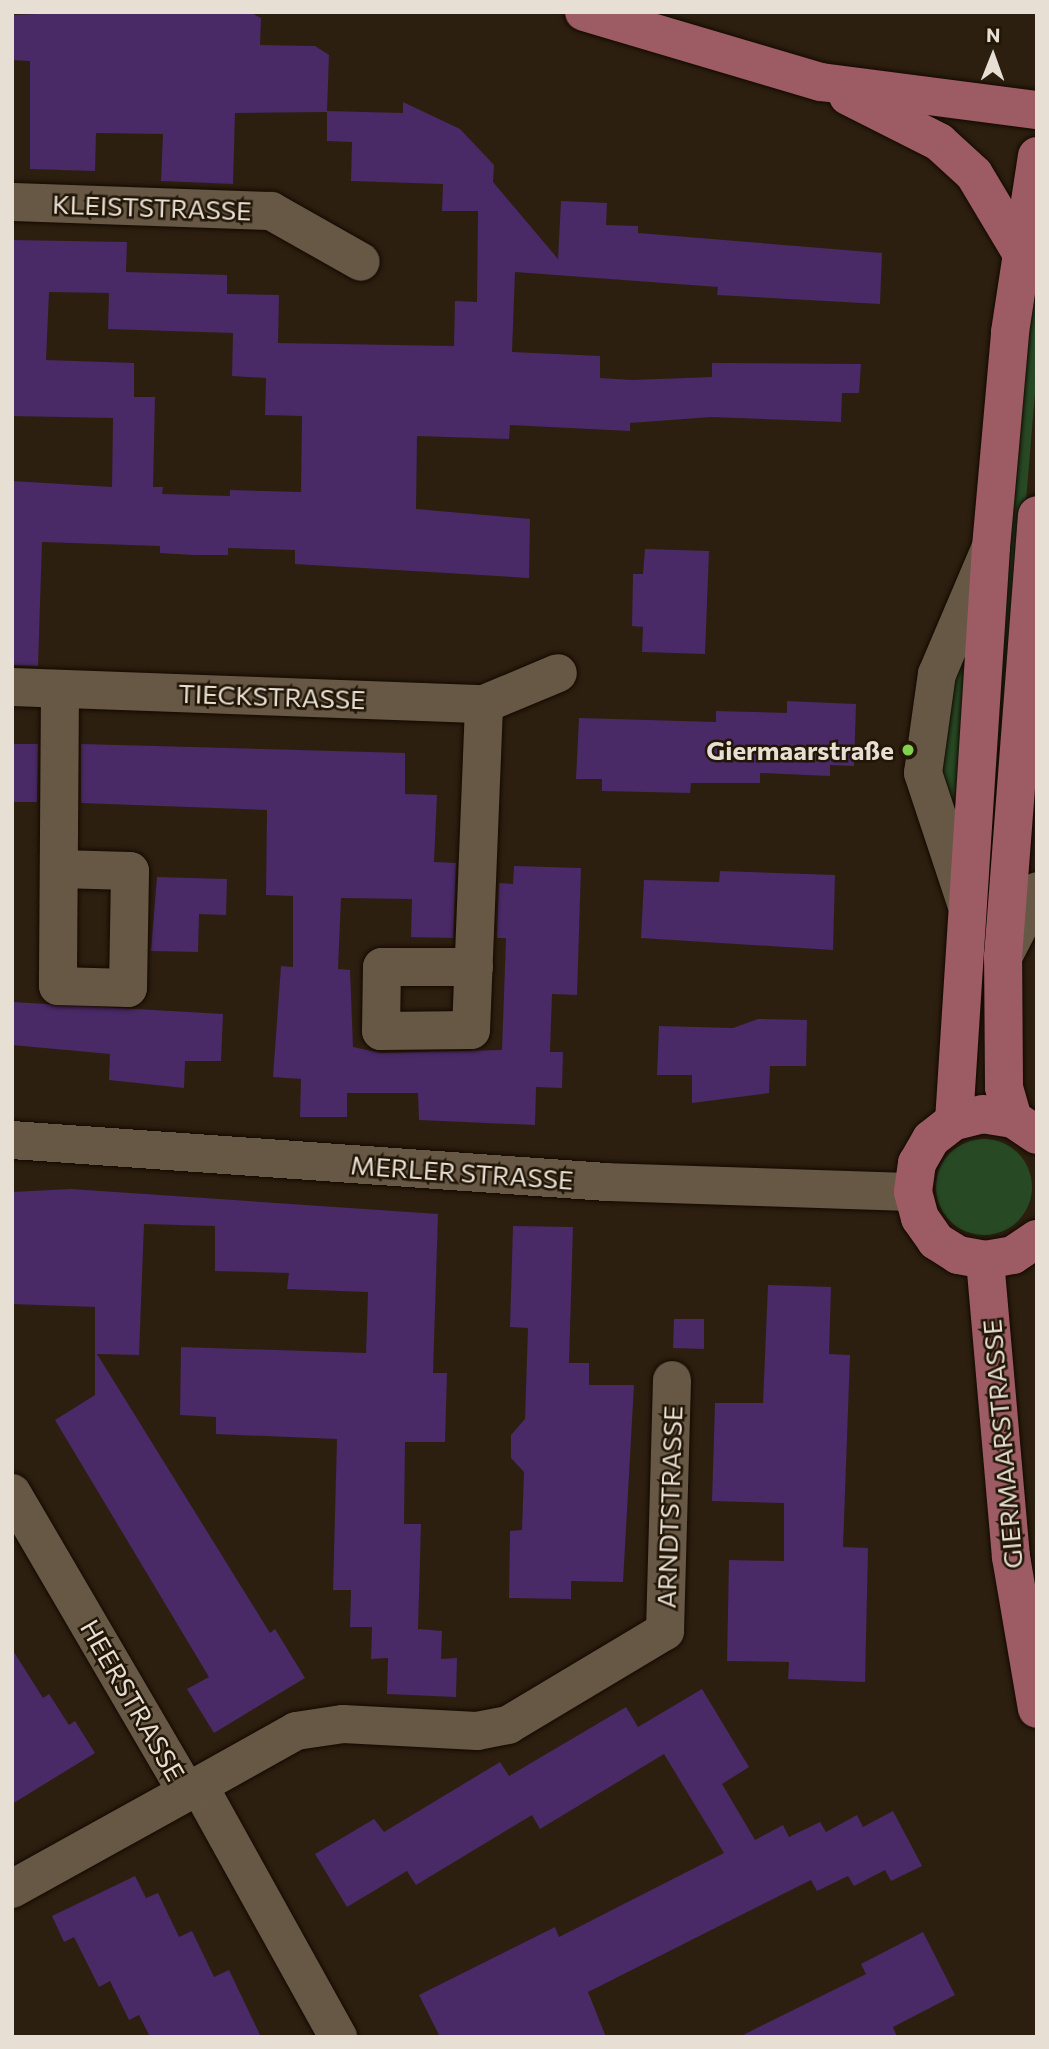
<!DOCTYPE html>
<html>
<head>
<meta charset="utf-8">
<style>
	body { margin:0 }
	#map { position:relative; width:1049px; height:2049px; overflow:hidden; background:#2c1f0f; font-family:Commissioner,sans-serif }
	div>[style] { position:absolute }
	.green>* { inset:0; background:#274a24 }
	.round { border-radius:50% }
	.building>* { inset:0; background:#492966 }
	.roads { filter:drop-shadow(0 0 2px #140900) drop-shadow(0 0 2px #140900) }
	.minor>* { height:38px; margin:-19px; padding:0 19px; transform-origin:19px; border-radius:19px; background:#675846 }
	.major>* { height:38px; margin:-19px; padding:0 19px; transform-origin:19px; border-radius:19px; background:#9d5c64 }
	.dots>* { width:19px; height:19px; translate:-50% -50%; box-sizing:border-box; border:4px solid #221606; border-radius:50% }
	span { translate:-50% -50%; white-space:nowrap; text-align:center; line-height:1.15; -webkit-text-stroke:5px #221606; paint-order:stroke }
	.street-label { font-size:26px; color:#e7ded4 }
	.poi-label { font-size:26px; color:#e7ded4; font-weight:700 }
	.right { translate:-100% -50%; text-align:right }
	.frame { position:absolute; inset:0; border:14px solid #e7ded4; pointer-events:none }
	.north { position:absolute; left:958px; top:21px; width:70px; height:70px; -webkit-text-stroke:5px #221606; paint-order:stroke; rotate:1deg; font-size:19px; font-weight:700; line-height:28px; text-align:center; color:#e7ded4 }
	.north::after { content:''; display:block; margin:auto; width:24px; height:32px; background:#e7ded4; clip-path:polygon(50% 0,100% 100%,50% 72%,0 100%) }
</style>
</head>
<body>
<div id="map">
	<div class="green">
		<i style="clip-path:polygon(1031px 300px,1037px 301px,1037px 369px,996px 861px,985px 861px,984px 814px)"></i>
		<i style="clip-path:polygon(967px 646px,958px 840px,939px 783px,948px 690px)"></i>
		<i class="round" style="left:936px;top:1139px;width:96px;height:96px"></i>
	</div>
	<div class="building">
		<i style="clip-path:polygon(evenodd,85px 12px,250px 12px,261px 18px,260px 45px,315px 46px,329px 55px,327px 111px,403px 113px,403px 102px,460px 129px,494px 165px,493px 182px,558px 259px,561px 201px,607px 203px,606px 225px,638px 226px,638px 233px,882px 253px,880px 304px,717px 295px,718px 287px,515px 272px,512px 352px,600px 356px,600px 378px,632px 380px,712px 377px,712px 363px,861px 364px,859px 393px,842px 393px,841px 422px,711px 417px,630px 423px,630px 431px,510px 425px,509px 439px,417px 436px,416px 509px,530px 519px,529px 578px,295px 564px,295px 550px,228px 548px,228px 555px,194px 555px,160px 553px,160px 546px,42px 542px,38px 666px,12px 665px,12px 481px,112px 487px,113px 418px,12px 416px,12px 240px,127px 242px,126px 272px,227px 275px,227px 294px,279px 295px,278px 343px,454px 346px,455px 301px,477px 302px,478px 211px,442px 211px,443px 184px,351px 181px,352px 142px,327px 141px,327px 112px,235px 113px,233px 184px,161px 181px,163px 134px,96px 133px,95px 171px,30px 169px,30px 61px,12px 60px,12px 15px,85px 12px,49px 292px,109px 293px,108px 329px,233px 333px,232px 376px,266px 378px,265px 415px,302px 416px,301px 492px,230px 490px,230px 496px,162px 494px,163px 487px,153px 487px,155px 397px,134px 397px,134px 363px,46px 360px,49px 292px)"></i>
		<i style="clip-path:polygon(645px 549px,709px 551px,705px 654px,642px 652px,643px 627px,632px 626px,633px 574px,643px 574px)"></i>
		<i style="clip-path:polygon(787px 701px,856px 704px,854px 766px,830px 765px,830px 776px,760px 773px,760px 783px,691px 783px,690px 793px,602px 791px,602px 779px,576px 779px,579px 718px,716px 722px,716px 711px,787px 713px)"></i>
		<i style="clip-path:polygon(12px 744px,38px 744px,37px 802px,12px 802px)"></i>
		<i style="clip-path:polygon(81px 744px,405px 753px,405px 794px,437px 795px,434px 862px,456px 863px,453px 938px,411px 937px,412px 899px,341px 898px,338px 969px,350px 970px,353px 1047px,381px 1053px,502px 1050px,506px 938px,497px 938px,499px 883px,513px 884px,514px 866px,581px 868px,577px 995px,552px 994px,550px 1052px,563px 1052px,562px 1088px,536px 1087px,535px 1125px,419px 1120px,418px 1093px,347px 1093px,347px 1117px,300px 1117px,301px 1079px,273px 1077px,281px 966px,293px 967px,293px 896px,266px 895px,267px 810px,81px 803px)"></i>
		<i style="clip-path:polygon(720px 871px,835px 875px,833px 950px,641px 938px,644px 880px,719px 882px)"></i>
		<i style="clip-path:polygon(157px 877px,227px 879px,226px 915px,199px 914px,198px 952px,151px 951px)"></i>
		<i style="clip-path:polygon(12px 1002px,223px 1014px,221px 1061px,185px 1061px,184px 1088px,109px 1080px,110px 1054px,12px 1045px)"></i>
		<i style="clip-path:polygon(758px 1019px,807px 1020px,806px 1066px,770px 1066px,769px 1093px,692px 1103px,692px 1075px,657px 1075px,659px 1026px,733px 1028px)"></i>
		<i style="clip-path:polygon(71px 1189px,438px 1214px,433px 1373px,447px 1373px,445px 1442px,405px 1442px,404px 1524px,421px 1524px,418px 1629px,442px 1631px,441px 1659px,457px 1658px,456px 1697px,387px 1694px,388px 1658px,371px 1659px,372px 1627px,350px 1627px,351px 1590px,333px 1590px,337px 1439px,216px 1434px,216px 1417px,180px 1415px,181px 1347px,366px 1353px,368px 1292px,287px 1289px,289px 1273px,215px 1271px,215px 1226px,144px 1224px,139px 1355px,97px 1354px,270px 1633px,275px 1629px,305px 1678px,214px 1733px,187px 1689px,209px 1677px,55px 1420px,95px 1395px,95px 1307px,12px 1304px,12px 1192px)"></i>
		<i style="clip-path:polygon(513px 1226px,573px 1227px,569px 1363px,589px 1363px,589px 1385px,634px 1385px,623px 1582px,571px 1581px,571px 1599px,509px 1598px,510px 1531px,522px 1530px,524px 1472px,511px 1458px,511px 1435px,525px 1419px,528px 1328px,510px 1327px)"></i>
		<i style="clip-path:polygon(768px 1285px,831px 1287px,829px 1354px,850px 1355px,843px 1547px,868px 1548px,865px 1682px,788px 1679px,789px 1662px,727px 1661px,729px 1560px,784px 1561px,784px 1503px,712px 1501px,715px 1403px,763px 1403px)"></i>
		<i style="clip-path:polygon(674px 1319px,704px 1319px,704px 1349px,673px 1348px)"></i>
		<i style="clip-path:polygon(12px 1649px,43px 1698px,49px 1694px,69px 1725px,75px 1721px,95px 1753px,12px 1804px)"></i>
		<i style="clip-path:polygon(702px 1689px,749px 1767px,722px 1784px,755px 1840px,783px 1825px,789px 1837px,820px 1822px,826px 1832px,857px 1815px,863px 1827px,893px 1811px,922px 1866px,891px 1881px,885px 1870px,854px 1886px,848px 1876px,817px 1891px,811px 1880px,588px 1992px,606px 2037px,440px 2037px,419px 1995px,555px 1927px,559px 1937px,724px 1853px,664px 1754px,540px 1829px,532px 1815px,416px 1885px,407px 1871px,347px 1907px,315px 1854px,374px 1819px,384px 1832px,500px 1762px,509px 1776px,626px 1707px,638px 1727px)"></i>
		<i style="clip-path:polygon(135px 1876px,146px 1898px,158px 1893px,179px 1937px,192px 1931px,214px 1977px,229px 1970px,261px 2037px,150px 2037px,139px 2015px,129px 2020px,110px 1981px,99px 1987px,74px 1937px,64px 1942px,52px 1916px)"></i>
		<i style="clip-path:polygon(923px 1932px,955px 1995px,893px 2027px,897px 2037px,739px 2037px,866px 1974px,861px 1964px)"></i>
	</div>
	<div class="roads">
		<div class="minor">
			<i style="left:12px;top:202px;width:259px;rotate:2deg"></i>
			<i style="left:271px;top:211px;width:103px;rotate:29.5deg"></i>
			<i style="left:12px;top:687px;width:472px;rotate:2.1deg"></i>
			<i style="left:484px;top:704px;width:80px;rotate:-22.7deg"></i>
			<i style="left:60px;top:689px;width:297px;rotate:90.4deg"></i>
			<i style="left:58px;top:986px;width:70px;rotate:1.6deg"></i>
			<i style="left:128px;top:988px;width:117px;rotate:-89deg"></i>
			<i style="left:130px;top:871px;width:70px;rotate:-178.4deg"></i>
			<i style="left:966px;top:903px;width:137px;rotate:-108.3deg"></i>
			<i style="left:923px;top:773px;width:100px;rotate:-82deg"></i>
			<i style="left:937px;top:674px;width:138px;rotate:-67deg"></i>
			<i style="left:1003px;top:957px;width:74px;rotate:-62.7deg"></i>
			<i style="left:474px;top:967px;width:92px;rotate:180deg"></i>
			<i style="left:382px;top:967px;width:64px;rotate:90.9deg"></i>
			<i style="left:381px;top:1031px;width:90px;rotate:-0.6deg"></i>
			<i style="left:471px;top:1030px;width:326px;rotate:-87.7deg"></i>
			<i style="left:12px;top:1140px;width:595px;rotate:4.04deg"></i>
			<i style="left:606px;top:1182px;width:307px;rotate:1.9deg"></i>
			<i style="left:12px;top:1493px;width:346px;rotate:59.7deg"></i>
			<i style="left:187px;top:1792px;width:125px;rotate:-29.2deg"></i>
			<i style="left:296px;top:1731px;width:48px;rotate:-8.5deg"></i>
			<i style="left:343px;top:1724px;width:134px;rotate:3deg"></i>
			<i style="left:477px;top:1731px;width:32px;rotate:-11deg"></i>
			<i style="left:508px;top:1725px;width:183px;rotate:-30.9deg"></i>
			<i style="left:665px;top:1631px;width:251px;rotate:-88.4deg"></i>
			<i style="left:199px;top:1786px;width:287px;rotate:61deg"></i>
			<i style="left:12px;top:1889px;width:200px;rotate:-29deg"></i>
		</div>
		<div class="major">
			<i style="left:584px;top:12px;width:247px;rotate:16.5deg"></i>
			<i style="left:821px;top:82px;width:218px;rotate:7.4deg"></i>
			<i style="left:848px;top:96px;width:102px;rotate:26.8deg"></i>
			<i style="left:939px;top:142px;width:47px;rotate:42.4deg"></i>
			<i style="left:974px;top:174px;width:90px;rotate:59.1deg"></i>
			<i style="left:1013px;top:1119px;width:33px;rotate:-106deg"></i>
			<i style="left:1004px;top:1087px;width:130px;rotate:-90.4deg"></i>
			<i style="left:1003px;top:957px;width:443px;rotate:-85.6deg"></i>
			<i style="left:954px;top:1121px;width:575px;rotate:-86.31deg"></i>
			<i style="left:991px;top:547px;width:216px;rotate:-84.9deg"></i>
			<i style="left:1010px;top:332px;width:178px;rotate:-81.3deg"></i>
			<i style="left:1037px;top:1135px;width:29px;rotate:-146deg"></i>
			<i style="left:1013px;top:1119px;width:30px;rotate:-171deg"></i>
			<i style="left:983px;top:1114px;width:30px;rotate:166deg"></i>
			<i style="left:954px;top:1121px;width:29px;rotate:142deg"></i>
			<i style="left:931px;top:1139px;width:28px;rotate:120deg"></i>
			<i style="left:917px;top:1163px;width:29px;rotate:98deg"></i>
			<i style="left:913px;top:1192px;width:27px;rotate:75deg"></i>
			<i style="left:920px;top:1218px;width:28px;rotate:55deg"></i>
			<i style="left:936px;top:1241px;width:26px;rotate:32deg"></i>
			<i style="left:958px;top:1255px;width:27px;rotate:10deg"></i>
			<i style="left:985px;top:1260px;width:28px;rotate:-10deg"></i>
			<i style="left:1013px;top:1255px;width:29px;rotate:-34deg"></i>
			<i style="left:985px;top:1260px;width:298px;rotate:85deg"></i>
			<i style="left:1011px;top:1557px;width:154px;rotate:80.3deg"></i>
		</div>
	</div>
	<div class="dots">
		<i style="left:908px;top:750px;background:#83d04f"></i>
	</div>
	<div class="street-label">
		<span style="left:152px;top:207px;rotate:2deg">KLEISTSTRASSE</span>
		<span style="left:272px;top:696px;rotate:2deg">TIECKSTRASSE</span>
		<span style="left:462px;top:1172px;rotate:4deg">MERLER STRASSE</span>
		<span style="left:1002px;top:1444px;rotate:-95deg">GIERMAARSTRASSE</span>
		<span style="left:669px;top:1507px;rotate:-88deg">ARNDTSTRASSE</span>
		<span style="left:133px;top:1700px;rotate:60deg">HEERSTRASSE</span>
	</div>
	<div class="poi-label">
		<span class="right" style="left:894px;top:750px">Giermaarstraße</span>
	</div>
	<div class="frame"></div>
	<div class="north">N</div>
</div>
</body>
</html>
